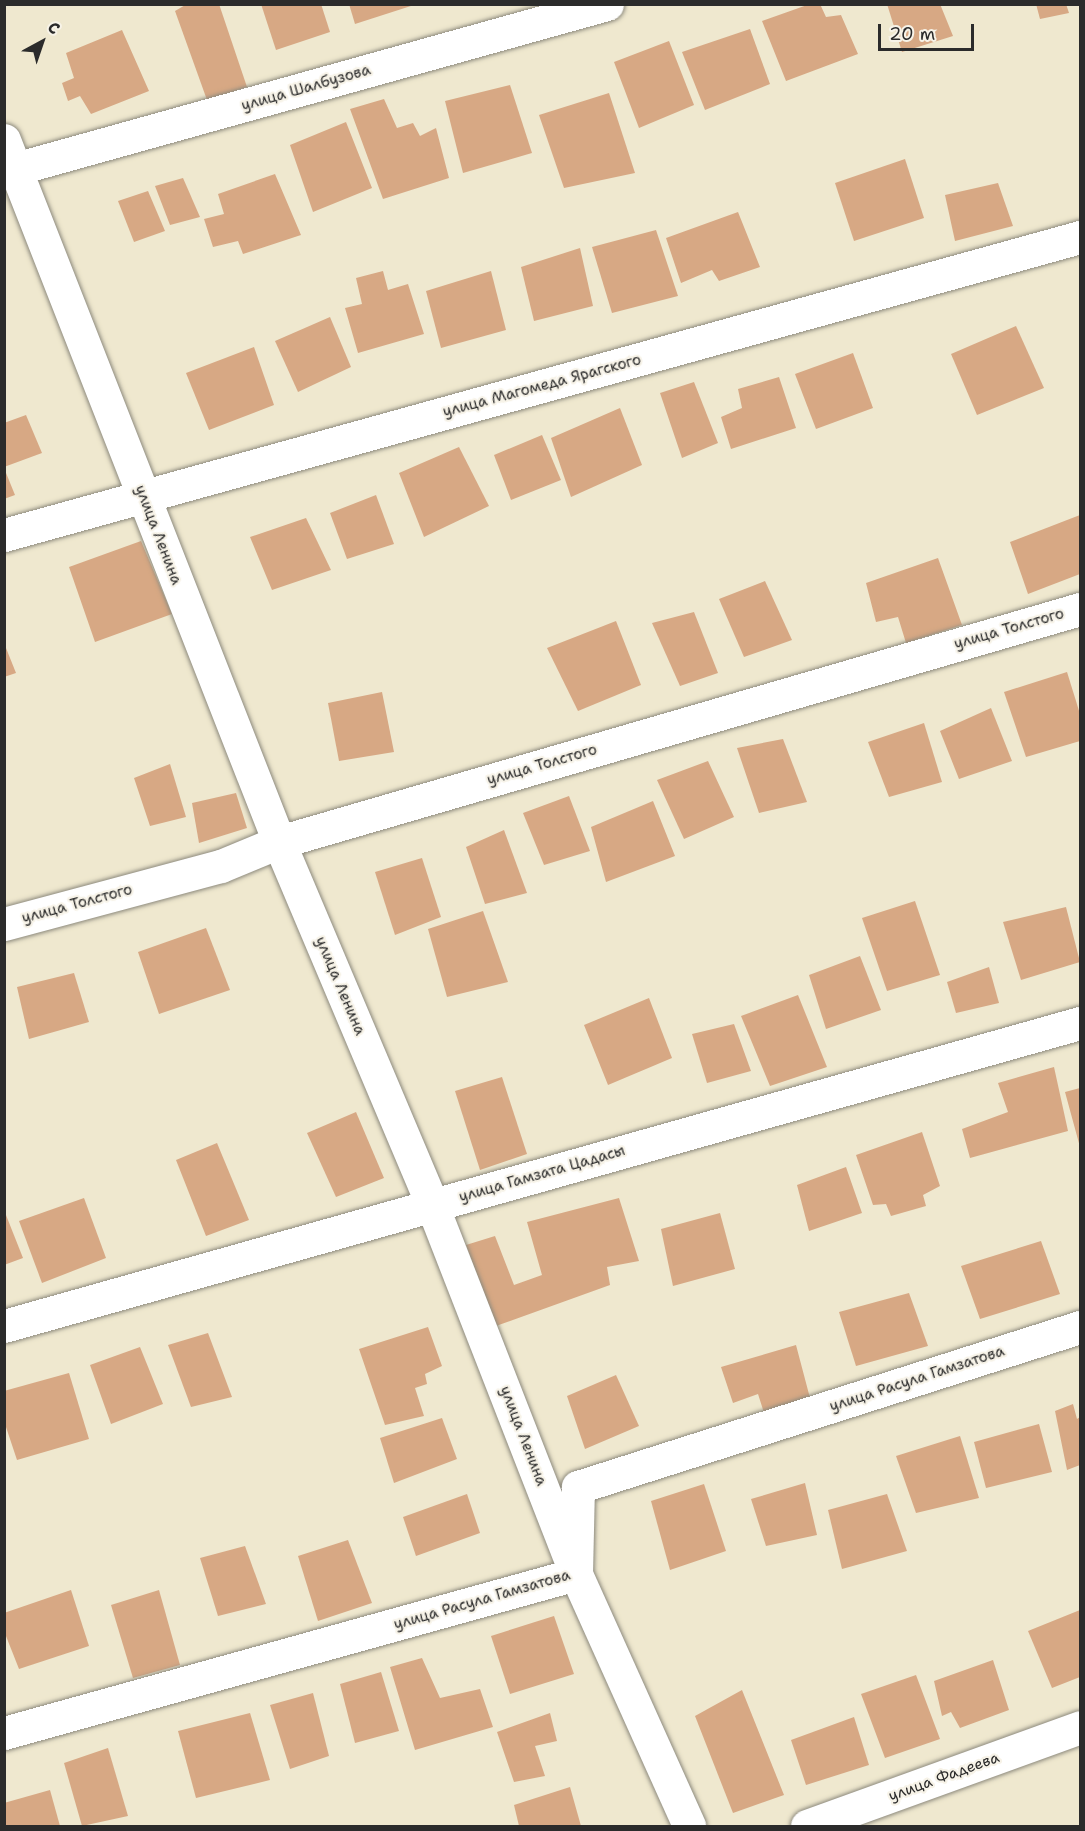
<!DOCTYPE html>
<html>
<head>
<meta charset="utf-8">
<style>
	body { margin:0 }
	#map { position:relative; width:1085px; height:1831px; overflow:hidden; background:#efe8cf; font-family:"Shantell Sans",sans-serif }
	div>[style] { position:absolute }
	.building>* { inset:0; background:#d7a884 }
	.roads { filter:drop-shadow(0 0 2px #8d8a7d) drop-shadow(0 0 2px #8d8a7d) }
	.minor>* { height:33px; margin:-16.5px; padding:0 16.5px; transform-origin:16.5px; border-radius:16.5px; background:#fff }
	span { translate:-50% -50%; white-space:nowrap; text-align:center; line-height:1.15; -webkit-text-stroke:4.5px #f7f3e8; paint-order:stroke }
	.street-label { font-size:15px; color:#2b2b2b }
	.frame { position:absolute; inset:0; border:6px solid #2b2b2b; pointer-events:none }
	.north { position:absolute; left:12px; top:12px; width:60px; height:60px; -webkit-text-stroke:4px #f7f3e8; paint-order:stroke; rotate:40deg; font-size:16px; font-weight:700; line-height:24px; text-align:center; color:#2b2b2b }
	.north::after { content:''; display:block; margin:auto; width:21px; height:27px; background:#2b2b2b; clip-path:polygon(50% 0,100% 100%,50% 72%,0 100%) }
	.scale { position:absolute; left:878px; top:24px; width:96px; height:27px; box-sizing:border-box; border:3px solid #2b2b2b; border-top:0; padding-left:8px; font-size:18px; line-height:21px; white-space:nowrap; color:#2b2b2b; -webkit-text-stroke:4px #f7f3e8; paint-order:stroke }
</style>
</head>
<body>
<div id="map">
	<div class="building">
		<i style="clip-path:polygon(187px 4px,219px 4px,247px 87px,207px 100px,175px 11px)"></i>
		<i style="clip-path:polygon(261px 4px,321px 4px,330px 32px,276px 50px)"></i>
		<i style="clip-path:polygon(349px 4px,414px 4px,414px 5px,355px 24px)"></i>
		<i style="clip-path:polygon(810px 4px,820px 4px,826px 17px,841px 15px,858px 54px,786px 81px,762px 21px)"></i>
		<i style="clip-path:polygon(887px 4px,940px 4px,953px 36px,902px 52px)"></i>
		<i style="clip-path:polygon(1036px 4px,1066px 4px,1069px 13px,1040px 19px)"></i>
		<i style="clip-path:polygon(750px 29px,770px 84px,705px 110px,682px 52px)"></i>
		<i style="clip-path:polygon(122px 30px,149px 91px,91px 114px,80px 96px,68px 101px,62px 83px,74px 78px,66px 53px)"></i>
		<i style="clip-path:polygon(669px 41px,694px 105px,639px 128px,614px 62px)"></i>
		<i style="clip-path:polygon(510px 85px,532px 153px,463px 173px,445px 101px)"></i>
		<i style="clip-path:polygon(609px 93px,635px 173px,564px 188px,539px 115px)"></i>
		<i style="clip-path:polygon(384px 99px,397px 128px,413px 123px,420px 136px,436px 128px,449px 178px,383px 199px,350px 109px)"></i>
		<i style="clip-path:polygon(346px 122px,372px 188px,313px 212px,290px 145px)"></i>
		<i style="clip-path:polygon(905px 159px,924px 218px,854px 241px,835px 183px)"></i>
		<i style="clip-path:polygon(275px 174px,301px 235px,243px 254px,238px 241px,213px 247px,204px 219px,224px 214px,218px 194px)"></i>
		<i style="clip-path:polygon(183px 178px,200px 217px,170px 225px,155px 186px)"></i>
		<i style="clip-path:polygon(998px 183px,1013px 226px,955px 241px,945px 195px)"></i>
		<i style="clip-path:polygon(148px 191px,165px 231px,134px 242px,118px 201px)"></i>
		<i style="clip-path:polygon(738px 212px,760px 267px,719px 281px,712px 270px,681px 283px,666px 238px)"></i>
		<i style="clip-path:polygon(656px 230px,678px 296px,612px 313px,592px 247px)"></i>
		<i style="clip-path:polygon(580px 248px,593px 306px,534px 321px,521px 267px)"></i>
		<i style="clip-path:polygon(383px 271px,388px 290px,408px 284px,424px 334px,358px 353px,345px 308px,362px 304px,356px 278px)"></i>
		<i style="clip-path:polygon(491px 271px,506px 330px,441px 348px,426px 291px)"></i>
		<i style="clip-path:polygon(330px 317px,351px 367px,298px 392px,275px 341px)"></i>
		<i style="clip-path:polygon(1016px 326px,1044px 388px,977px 415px,951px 354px)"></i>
		<i style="clip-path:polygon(254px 347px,274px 405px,209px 430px,186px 373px)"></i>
		<i style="clip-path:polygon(853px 353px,873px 408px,816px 429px,795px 374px)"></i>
		<i style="clip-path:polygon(779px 377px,796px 428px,731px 449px,721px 417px,742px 408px,738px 389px)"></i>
		<i style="clip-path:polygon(694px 382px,718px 443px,682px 458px,660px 393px)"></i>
		<i style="clip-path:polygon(620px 408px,642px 465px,571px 497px,551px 438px)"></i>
		<i style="clip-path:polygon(26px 415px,42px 453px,4px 467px,4px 423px)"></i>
		<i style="clip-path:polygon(542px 435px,561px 480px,511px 500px,494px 455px)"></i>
		<i style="clip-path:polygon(459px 447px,489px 506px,424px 537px,399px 473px)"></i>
		<i style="clip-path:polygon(4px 468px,15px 495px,4px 499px)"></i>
		<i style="clip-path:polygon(376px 495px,394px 544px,347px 559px,330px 513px)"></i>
		<i style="clip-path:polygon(1080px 515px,1080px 574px,1028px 594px,1010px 542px)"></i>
		<i style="clip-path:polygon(306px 518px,331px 570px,272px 590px,250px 537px)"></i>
		<i style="clip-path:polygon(141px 541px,172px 614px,95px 642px,69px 567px)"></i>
		<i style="clip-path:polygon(938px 558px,962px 625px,906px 643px,898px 617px,876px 622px,866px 583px)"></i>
		<i style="clip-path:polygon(765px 581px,792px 640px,744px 657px,719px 599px)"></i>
		<i style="clip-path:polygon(694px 612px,718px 673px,680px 686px,652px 623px)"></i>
		<i style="clip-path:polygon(616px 621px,641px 685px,578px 711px,547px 648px)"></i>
		<i style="clip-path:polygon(4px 643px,16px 673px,4px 677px)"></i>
		<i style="clip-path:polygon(1067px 672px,1080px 714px,1080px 741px,1026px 757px,1004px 692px)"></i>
		<i style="clip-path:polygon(382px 692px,394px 752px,339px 761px,328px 703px)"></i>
		<i style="clip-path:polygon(991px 708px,1012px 761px,959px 779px,940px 731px)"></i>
		<i style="clip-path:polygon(924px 723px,942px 782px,889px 797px,868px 742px)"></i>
		<i style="clip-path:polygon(783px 739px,807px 802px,759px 813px,737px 748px)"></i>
		<i style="clip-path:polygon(708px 761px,734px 817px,684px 839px,657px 780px)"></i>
		<i style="clip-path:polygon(170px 764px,186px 817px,150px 826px,134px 778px)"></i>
		<i style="clip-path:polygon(236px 793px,247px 828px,199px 843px,192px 803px)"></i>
		<i style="clip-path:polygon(569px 796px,590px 851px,544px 865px,523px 813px)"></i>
		<i style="clip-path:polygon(653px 801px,675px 856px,606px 882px,591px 827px)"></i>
		<i style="clip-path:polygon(504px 830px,527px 893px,485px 904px,466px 847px)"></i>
		<i style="clip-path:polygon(422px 858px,441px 917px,395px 935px,375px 872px)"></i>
		<i style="clip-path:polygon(915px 901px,940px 975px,887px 991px,862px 918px)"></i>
		<i style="clip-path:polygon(1066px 907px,1080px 962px,1021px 980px,1003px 922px)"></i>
		<i style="clip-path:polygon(483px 911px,508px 982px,447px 997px,428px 929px)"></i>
		<i style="clip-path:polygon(206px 928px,230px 990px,159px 1014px,138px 952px)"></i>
		<i style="clip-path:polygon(860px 956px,881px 1010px,826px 1029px,809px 975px)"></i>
		<i style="clip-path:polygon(989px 967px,999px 1003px,956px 1013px,947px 982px)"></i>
		<i style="clip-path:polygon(74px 973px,89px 1022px,29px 1039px,17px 987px)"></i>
		<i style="clip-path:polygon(798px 995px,827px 1067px,770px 1086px,741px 1016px)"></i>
		<i style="clip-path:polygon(649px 998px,672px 1058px,608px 1085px,584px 1025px)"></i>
		<i style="clip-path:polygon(734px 1024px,751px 1071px,707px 1083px,692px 1034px)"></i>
		<i style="clip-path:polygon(1054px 1067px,1068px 1131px,970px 1158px,962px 1129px,1008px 1112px,998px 1083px)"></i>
		<i style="clip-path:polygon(502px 1077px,527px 1154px,480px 1170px,455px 1091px)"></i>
		<i style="clip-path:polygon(1080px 1088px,1080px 1147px,1065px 1092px)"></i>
		<i style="clip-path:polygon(356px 1112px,384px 1178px,336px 1197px,307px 1133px)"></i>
		<i style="clip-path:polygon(922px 1132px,940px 1186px,923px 1195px,926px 1206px,891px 1216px,886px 1204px,873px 1205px,856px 1155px)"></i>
		<i style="clip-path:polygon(217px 1143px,249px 1220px,206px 1236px,176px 1160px)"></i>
		<i style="clip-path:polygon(846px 1167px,862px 1213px,809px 1231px,797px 1185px)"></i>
		<i style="clip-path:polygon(84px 1198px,106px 1258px,42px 1283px,19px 1221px)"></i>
		<i style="clip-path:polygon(619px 1198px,639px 1261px,607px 1267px,610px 1285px,496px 1326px,466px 1245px,495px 1236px,514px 1285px,542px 1275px,527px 1222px)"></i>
		<i style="clip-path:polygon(4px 1210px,23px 1258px,4px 1265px)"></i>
		<i style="clip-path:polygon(720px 1213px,735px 1269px,673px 1286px,661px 1229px)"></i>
		<i style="clip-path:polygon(1041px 1241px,1060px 1294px,980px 1319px,961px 1266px)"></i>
		<i style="clip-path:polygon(909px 1293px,928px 1346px,856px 1366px,839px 1312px)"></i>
		<i style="clip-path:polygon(428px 1327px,442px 1366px,425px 1374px,427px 1384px,415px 1388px,424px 1416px,385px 1425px,359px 1349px)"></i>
		<i style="clip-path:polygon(208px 1333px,232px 1397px,191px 1407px,168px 1345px)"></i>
		<i style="clip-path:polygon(796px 1345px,810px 1398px,765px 1416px,758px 1394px,733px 1403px,721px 1367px)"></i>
		<i style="clip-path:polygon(140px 1347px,163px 1404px,111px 1424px,90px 1365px)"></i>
		<i style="clip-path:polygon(69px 1373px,89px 1439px,17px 1460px,4px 1421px,4px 1391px)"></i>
		<i style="clip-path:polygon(616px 1375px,639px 1426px,585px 1449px,567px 1396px)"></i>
		<i style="clip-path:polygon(1073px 1404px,1077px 1419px,1080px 1417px,1080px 1465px,1067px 1470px,1055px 1411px)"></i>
		<i style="clip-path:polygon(442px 1418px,457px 1459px,394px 1483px,380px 1438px)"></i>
		<i style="clip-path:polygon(1039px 1424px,1052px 1472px,986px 1488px,974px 1442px)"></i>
		<i style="clip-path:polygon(960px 1436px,979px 1498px,916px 1513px,896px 1456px)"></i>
		<i style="clip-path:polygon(805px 1483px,817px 1535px,766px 1546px,751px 1499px)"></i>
		<i style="clip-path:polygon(704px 1484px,726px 1551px,670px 1570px,651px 1501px)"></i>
		<i style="clip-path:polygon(467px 1494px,480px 1533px,416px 1556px,403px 1517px)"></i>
		<i style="clip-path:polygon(887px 1494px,907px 1551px,842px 1569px,828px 1510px)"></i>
		<i style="clip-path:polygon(348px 1540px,372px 1603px,318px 1621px,298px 1556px)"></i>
		<i style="clip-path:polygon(245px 1546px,266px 1604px,218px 1616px,200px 1558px)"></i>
		<i style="clip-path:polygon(71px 1590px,89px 1646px,19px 1669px,4px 1631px,4px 1613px)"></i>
		<i style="clip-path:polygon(159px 1590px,180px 1665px,133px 1678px,111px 1605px)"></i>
		<i style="clip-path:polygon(1080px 1610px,1080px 1677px,1052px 1688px,1028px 1631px)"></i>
		<i style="clip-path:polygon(554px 1616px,574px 1674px,510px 1694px,491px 1636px)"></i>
		<i style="clip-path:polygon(422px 1658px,440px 1698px,480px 1689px,493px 1727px,415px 1750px,390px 1667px)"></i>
		<i style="clip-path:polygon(993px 1660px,1009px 1710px,960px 1728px,951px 1712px,942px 1716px,934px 1681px)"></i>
		<i style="clip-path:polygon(381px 1672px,399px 1731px,355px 1743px,340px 1684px)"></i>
		<i style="clip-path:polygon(916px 1675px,940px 1739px,885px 1758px,861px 1694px)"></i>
		<i style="clip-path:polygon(742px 1690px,784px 1795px,733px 1813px,695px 1716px)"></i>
		<i style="clip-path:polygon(313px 1693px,329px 1756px,290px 1769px,270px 1705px)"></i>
		<i style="clip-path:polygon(250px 1713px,270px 1780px,196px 1798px,178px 1731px)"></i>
		<i style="clip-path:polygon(550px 1713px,557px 1741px,535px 1746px,545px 1776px,514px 1782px,497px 1732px)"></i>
		<i style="clip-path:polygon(854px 1717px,869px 1765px,806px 1785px,791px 1740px)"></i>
		<i style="clip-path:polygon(108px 1748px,128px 1816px,82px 1826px,64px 1763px)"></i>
		<i style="clip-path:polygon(570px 1787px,581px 1826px,519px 1826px,514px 1805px)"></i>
		<i style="clip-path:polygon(50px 1790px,60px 1826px,4px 1826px,4px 1803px)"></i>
	</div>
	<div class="roads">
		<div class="minor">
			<i style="left:4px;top:140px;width:754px;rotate:68.61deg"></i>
			<i style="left:279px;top:842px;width:394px;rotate:67.1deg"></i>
			<i style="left:432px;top:1205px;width:396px;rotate:68.7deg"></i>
			<i style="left:576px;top:1574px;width:276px;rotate:65.8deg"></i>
			<i style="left:4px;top:172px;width:626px;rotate:-15.57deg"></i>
			<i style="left:4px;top:535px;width:1117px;rotate:-15.48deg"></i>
			<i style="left:4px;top:924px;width:225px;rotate:-15deg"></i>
			<i style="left:221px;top:866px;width:63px;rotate:-22.5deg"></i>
			<i style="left:279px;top:842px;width:834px;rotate:-16.22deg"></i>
			<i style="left:4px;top:1326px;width:1118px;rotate:-15.73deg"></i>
			<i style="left:4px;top:1733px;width:594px;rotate:-15.53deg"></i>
			<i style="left:576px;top:1574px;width:87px;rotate:-88.7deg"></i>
			<i style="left:578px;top:1487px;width:527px;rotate:-17.68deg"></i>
			<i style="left:807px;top:1826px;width:290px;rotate:-19.9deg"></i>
		</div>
	</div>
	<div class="street-label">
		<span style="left:306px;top:88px;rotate:-16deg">улица Шалбузова</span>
		<span style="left:542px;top:386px;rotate:-15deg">улица Магомеда Ярагского</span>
		<span style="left:158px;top:535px;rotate:69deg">улица Ленина</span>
		<span style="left:1009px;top:629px;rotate:-16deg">улица Толстого</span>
		<span style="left:542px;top:765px;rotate:-16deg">улица Толстого</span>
		<span style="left:77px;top:904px;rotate:-15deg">улица Толстого</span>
		<span style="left:340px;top:986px;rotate:67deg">улица Ленина</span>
		<span style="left:542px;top:1174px;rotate:-16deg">улица Гамзата Цадасы</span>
		<span style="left:917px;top:1379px;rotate:-18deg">улица Расула Гамзатова</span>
		<span style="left:523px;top:1436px;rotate:69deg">улица Ленина</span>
		<span style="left:482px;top:1600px;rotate:-16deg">улица Расула Гамзатова</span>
		<span style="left:944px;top:1777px;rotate:-20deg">улица Фадеева</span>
	</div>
	<div class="frame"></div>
	<div class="north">С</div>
	<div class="scale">20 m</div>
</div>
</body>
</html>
